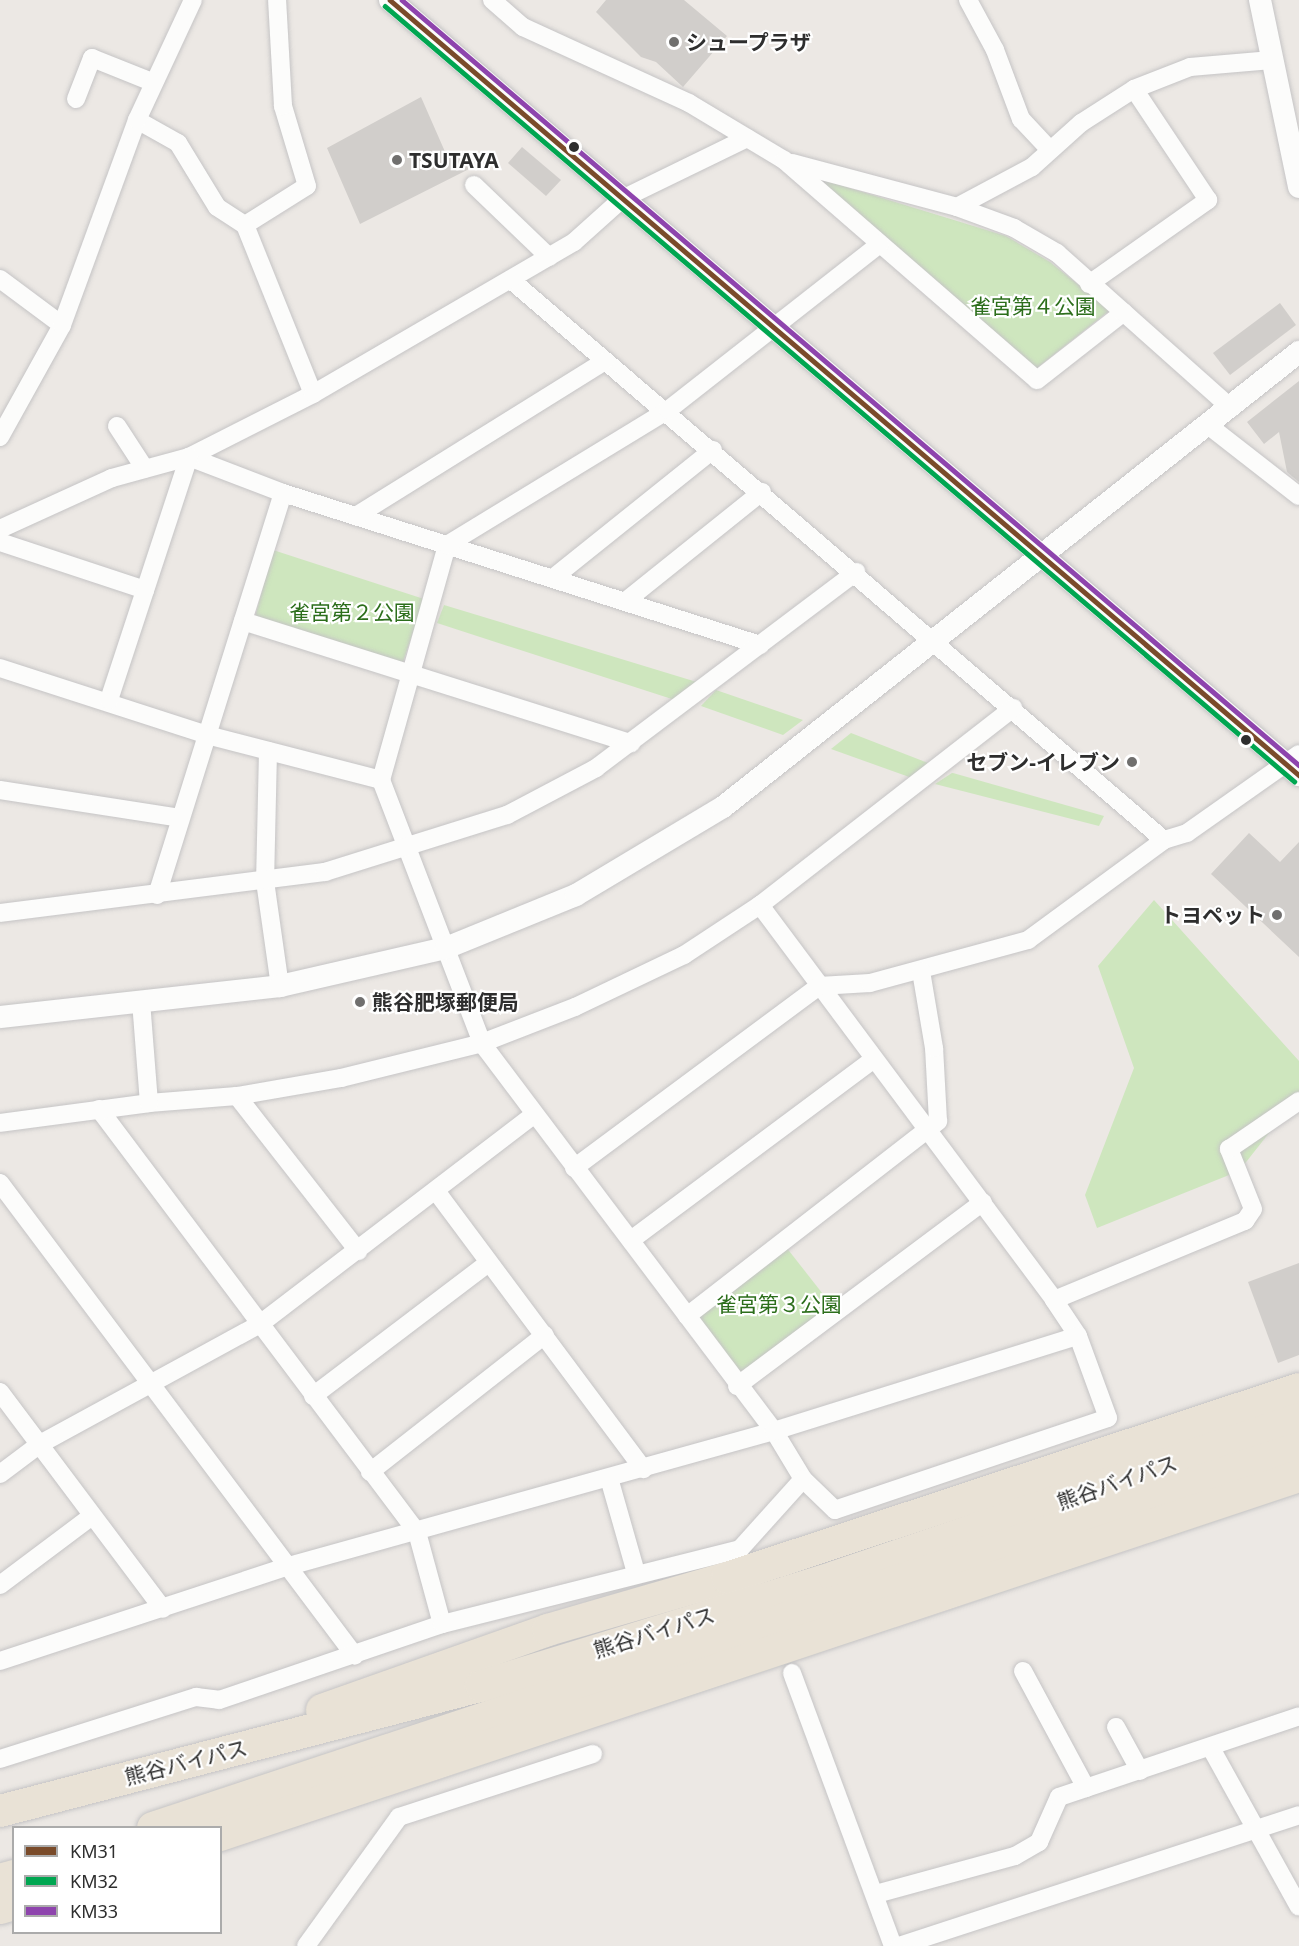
<!DOCTYPE html>
<html>
<head>
<meta charset="utf-8">
<style>
	body { margin:0 }
	#map { position:relative; width:1299px; height:1946px; overflow:hidden; background:#ece8e4; font-family:"Noto Sans","Noto Sans JP",sans-serif }
	div>[style] { position:absolute }
	.green>* { inset:0; background:#cee6be }
	.building>* { inset:0; background:#d1cecb }
	.roads { filter:drop-shadow(0 0 2px #c5c4c5) drop-shadow(0 0 2px #c5c4c5) }
	.minor>* { height:18px; margin:-9px; padding:0 9px; transform-origin:9px; border-radius:9px; background:#fcfcfb }
	.tertiary>* { height:22px; margin:-11px; padding:0 11px; transform-origin:11px; border-radius:11px; background:#fcfcfb }
	.trunk>* { height:32px; margin:-16px; padding:0 16px; transform-origin:16px; border-radius:16px; background:#e9e2d6 }
	.bus-1>* { height:4.5px; margin:-2.25px; padding:0 2.25px; transform-origin:2.25px; border-radius:2.25px; background:#7a4b2a }
	.bus-2>* { height:4.5px; margin:-2.25px; padding:0 2.25px; transform-origin:2.25px; border-radius:2.25px; background:#00a651 }
	.bus-3>* { height:4.5px; margin:-2.25px; padding:0 2.25px; transform-origin:2.25px; border-radius:2.25px; background:#8e44ad }
	.dots>* { width:16px; height:16px; translate:-50% -50%; box-sizing:border-box; border:3px solid #fff; border-radius:50% }
	span { translate:-50% -50%; white-space:nowrap; text-align:center; line-height:1.15; -webkit-text-stroke:4.5px #fff; paint-order:stroke }
	.poi-label { font-size:21px; color:#2e2e2e; font-weight:700 }
	.left { translate:0 -50%; text-align:left }
	.right { translate:-100% -50%; text-align:right }
	.park-label { font-size:21px; color:#2c6e1b }
	.street-label { font-size:21px; color:#2e2e2e }
	.legend { position:absolute; left:12px; top:1826px; width:210px; height:108px; box-sizing:border-box; background:#fff; border:2px solid #ababab; margin:0; padding:8px 10px; list-style:none; font-size:18px; color:#2e2e2e }
	.legend li { display:flex; align-items:center; gap:12px; height:30px }
	.legend b { width:30px; border:2px solid #ababab }
</style>
</head>
<body>
<div id="map">
	<div class="green">
		<i style="clip-path:polygon(817px 178px,1006px 236px,1050px 262px,1110px 310px,1037px 368px)"></i>
		<i style="clip-path:polygon(273px 550px,424px 599px,402px 665px,255px 617px)"></i>
		<i style="clip-path:polygon(444px 605px,700px 683px,678px 701px,437px 623px)"></i>
		<i style="clip-path:polygon(716px 690px,803px 720px,783px 735px,701px 706px)"></i>
		<i style="clip-path:polygon(851px 733px,928px 763px,912px 778px,831px 749px)"></i>
		<i style="clip-path:polygon(952px 773px,953px 773px,1104px 816px,1099px 826px,935px 784px)"></i>
		<i style="clip-path:polygon(1154px 900px,1299px 1061px,1299px 1095px,1239px 1171px,1097px 1228px,1085px 1195px,1134px 1068px,1098px 966px)"></i>
		<i style="clip-path:polygon(786px 1247px,837px 1312px,742px 1383px,695px 1316px)"></i>
	</div>
	<div class="building">
		<i style="clip-path:polygon(606px 0,684px 0,727px 36px,683px 87px,656px 62px,641px 57px,596px 12px)"></i>
		<i style="clip-path:polygon(421px 97px,446px 154px,477px 165px,360px 224px,327px 148px)"></i>
		<i style="clip-path:polygon(522px 147px,561px 180px,546px 196px,508px 163px)"></i>
		<i style="clip-path:polygon(1280px 303px,1296px 325px,1230px 375px,1213px 353px)"></i>
		<i style="clip-path:polygon(1299px 381px,1299px 482px,1287px 472px,1279px 432px,1264px 444px,1247px 422px)"></i>
		<i style="clip-path:polygon(1249px 833px,1280px 862px,1299px 842px,1299px 957px,1211px 874px)"></i>
		<i style="clip-path:polygon(1299px 1263px,1299px 1355px,1278px 1363px,1248px 1282px)"></i>
	</div>
	<div class="roads">
		<div class="minor">
			<i style="left:492px;top:0;width:41px;rotate:41.1deg"></i>
			<i style="left:523px;top:27px;width:183px;rotate:24.6deg"></i>
			<i style="left:689px;top:103px;width:111px;rotate:31deg"></i>
			<i style="left:784px;top:160px;width:335px;rotate:41deg"></i>
			<i style="left:1037px;top:380px;width:110px;rotate:-38deg"></i>
			<i style="left:968px;top:0;width:57px;rotate:61.6deg"></i>
			<i style="left:995px;top:50px;width:74px;rotate:69.4deg"></i>
			<i style="left:1021px;top:119px;width:42px;rotate:46.9deg"></i>
			<i style="left:76px;top:99px;width:44px;rotate:-68.7deg"></i>
			<i style="left:92px;top:58px;width:65px;rotate:21.8deg"></i>
			<i style="left:137px;top:120px;width:47px;rotate:29.3deg"></i>
			<i style="left:178px;top:143px;width:75px;rotate:58.6deg"></i>
			<i style="left:217px;top:207px;width:33px;rotate:33deg"></i>
			<i style="left:245px;top:225px;width:73px;rotate:-32.2deg"></i>
			<i style="left:307px;top:186px;width:84px;rotate:-106.7deg"></i>
			<i style="left:283px;top:106px;width:106px;rotate:-93.2deg"></i>
			<i style="left:792px;top:163px;width:171px;rotate:14.9deg"></i>
			<i style="left:957px;top:207px;width:61px;rotate:20.2deg"></i>
			<i style="left:1014px;top:228px;width:50px;rotate:30.2deg"></i>
			<i style="left:1057px;top:253px;width:233px;rotate:41.7deg"></i>
			<i style="left:474px;top:185px;width:104px;rotate:43.8deg"></i>
			<i style="left:957px;top:207px;width:85px;rotate:-28.1deg"></i>
			<i style="left:1032px;top:167px;width:66px;rotate:-41.9deg"></i>
			<i style="left:1081px;top:123px;width:63px;rotate:-32.7deg"></i>
			<i style="left:1134px;top:89px;width:60px;rotate:-21.4deg"></i>
			<i style="left:1190px;top:67px;width:82px;rotate:-4.9deg"></i>
			<i style="left:245px;top:225px;width:182px;rotate:68.1deg"></i>
			<i style="left:0;top:279px;width:77px;rotate:36.6deg"></i>
			<i style="left:511px;top:280px;width:860px;rotate:40.62deg"></i>
			<i style="left:1089px;top:284px;width:146px;rotate:-35.2deg"></i>
			<i style="left:1208px;top:200px;width:133px;rotate:-123.7deg"></i>
			<i style="left:117px;top:426px;width:51px;rotate:56.9deg"></i>
			<i style="left:1209px;top:426px;width:114px;rotate:37.9deg"></i>
			<i style="left:0;top:437px;width:128px;rotate:-61deg"></i>
			<i style="left:62px;top:325px;width:218px;rotate:-69.9deg"></i>
			<i style="left:137px;top:120px;width:132px;rotate:-65deg"></i>
			<i style="left:189px;top:457px;width:101px;rotate:21deg"></i>
			<i style="left:283px;top:493px;width:501px;rotate:17.67deg"></i>
			<i style="left:356px;top:516px;width:293px;rotate:-31.9deg"></i>
			<i style="left:0;top:529px;width:123px;rotate:-24.5deg"></i>
			<i style="left:112px;top:478px;width:80px;rotate:-15.3deg"></i>
			<i style="left:189px;top:457px;width:139px;rotate:-26.9deg"></i>
			<i style="left:313px;top:394px;width:302px;rotate:-30.2deg"></i>
			<i style="left:574px;top:242px;width:64px;rotate:-41.9deg"></i>
			<i style="left:622px;top:199px;width:139px;rotate:-26deg"></i>
			<i style="left:0;top:542px;width:153px;rotate:18.3deg"></i>
			<i style="left:553px;top:578px;width:205px;rotate:-38.7deg"></i>
			<i style="left:627px;top:600px;width:173px;rotate:-38.7deg"></i>
			<i style="left:243px;top:621px;width:407px;rotate:17.5deg"></i>
			<i style="left:0;top:668px;width:218px;rotate:17.9deg"></i>
			<i style="left:207px;top:735px;width:180px;rotate:14.5deg"></i>
			<i style="left:109px;top:700px;width:256px;rotate:-71.8deg"></i>
			<i style="left:268px;top:751px;width:130px;rotate:91.3deg"></i>
			<i style="left:265px;top:881px;width:106px;rotate:81.9deg"></i>
			<i style="left:0;top:790px;width:182px;rotate:8.8deg"></i>
			<i style="left:157px;top:895px;width:421px;rotate:-72.6deg"></i>
			<i style="left:760px;top:905px;width:492px;rotate:53.3deg"></i>
			<i style="left:1054px;top:1300px;width:43px;rotate:56.3deg"></i>
			<i style="left:1078px;top:1336px;width:87px;rotate:69.9deg"></i>
			<i style="left:1108px;top:1418px;width:288px;rotate:161.4deg"></i>
			<i style="left:835px;top:1510px;width:45px;rotate:-135.9deg"></i>
			<i style="left:803px;top:1479px;width:56px;rotate:-121.1deg"></i>
			<i style="left:774px;top:1431px;width:486px;rotate:-127deg"></i>
			<i style="left:482px;top:1043px;width:282px;rotate:-111deg"></i>
			<i style="left:381px;top:780px;width:244px;rotate:-74.3deg"></i>
			<i style="left:447px;top:545px;width:259px;rotate:-31.4deg"></i>
			<i style="left:668px;top:410px;width:269px;rotate:-38.1deg"></i>
			<i style="left:0;top:913px;width:328px;rotate:-7.2deg"></i>
			<i style="left:325px;top:872px;width:191px;rotate:-17.4deg"></i>
			<i style="left:507px;top:815px;width:101px;rotate:-27.8deg"></i>
			<i style="left:596px;top:768px;width:326px;rotate:-37deg"></i>
			<i style="left:237px;top:1096px;width:197px;rotate:52deg"></i>
			<i style="left:149px;top:1103px;width:88px;rotate:-4.5deg"></i>
			<i style="left:237px;top:1096px;width:106px;rotate:-9.8deg"></i>
			<i style="left:341px;top:1078px;width:145px;rotate:-13.9deg"></i>
			<i style="left:482px;top:1043px;width:100px;rotate:-21.2deg"></i>
			<i style="left:575px;top:1007px;width:121px;rotate:-25.5deg"></i>
			<i style="left:684px;top:955px;width:91px;rotate:-33.3deg"></i>
			<i style="left:760px;top:905px;width:321px;rotate:-37.9deg"></i>
			<i style="left:99px;top:1109px;width:529px;rotate:53.07deg"></i>
			<i style="left:417px;top:1532px;width:95px;rotate:74.8deg"></i>
			<i style="left:0;top:1123px;width:150px;rotate:-7.6deg"></i>
			<i style="left:149px;top:1103px;width:101px;rotate:-94.5deg"></i>
			<i style="left:574px;top:1168px;width:305px;rotate:-36.6deg"></i>
			<i style="left:819px;top:986px;width:51px;rotate:-3.4deg"></i>
			<i style="left:870px;top:983px;width:164px;rotate:-15.2deg"></i>
			<i style="left:1028px;top:940px;width:169px;rotate:-36.3deg"></i>
			<i style="left:1164px;top:840px;width:24px;rotate:-17deg"></i>
			<i style="left:1187px;top:833px;width:137px;rotate:-35.2deg"></i>
			<i style="left:0;top:1183px;width:591px;rotate:53.11deg"></i>
			<i style="left:436px;top:1191px;width:347px;rotate:53.3deg"></i>
			<i style="left:631px;top:1240px;width:303px;rotate:-36.7deg"></i>
			<i style="left:1054px;top:1300px;width:207px;rotate:-22.5deg"></i>
			<i style="left:1245px;top:1221px;width:14px;rotate:-56deg"></i>
			<i style="left:1253px;top:1209px;width:65px;rotate:-111.8deg"></i>
			<i style="left:1229px;top:1149px;width:85px;rotate:-34.4deg"></i>
			<i style="left:687px;top:1316px;width:318px;rotate:-37.8deg"></i>
			<i style="left:938px;top:1121px;width:73px;rotate:-93.1deg"></i>
			<i style="left:934px;top:1048px;width:78px;rotate:-99.6deg"></i>
			<i style="left:737px;top:1386px;width:307px;rotate:-36.8deg"></i>
			<i style="left:0;top:1392px;width:271px;rotate:53.1deg"></i>
			<i style="left:313px;top:1396px;width:220px;rotate:-37.2deg"></i>
			<i style="left:370px;top:1472px;width:222px;rotate:-38.1deg"></i>
			<i style="left:0;top:1474px;width:50px;rotate:-36.9deg"></i>
			<i style="left:40px;top:1444px;width:251px;rotate:-28.6deg"></i>
			<i style="left:260px;top:1324px;width:344px;rotate:-37.4deg"></i>
			<i style="left:609px;top:1478px;width:99px;rotate:74.1deg"></i>
			<i style="left:0;top:1585px;width:115px;rotate:-36.9deg"></i>
			<i style="left:0;top:1661px;width:304px;rotate:-18.2deg"></i>
			<i style="left:289px;top:1566px;width:503px;rotate:-15.55deg"></i>
			<i style="left:774px;top:1431px;width:318px;rotate:-17.4deg"></i>
			<i style="left:1023px;top:1671px;width:133px;rotate:61.7deg"></i>
			<i style="left:792px;top:1673px;width:291px;rotate:69.7deg"></i>
			<i style="left:1116px;top:1727px;width:50px;rotate:61.4deg"></i>
			<i style="left:1212px;top:1750px;width:179px;rotate:61deg"></i>
			<i style="left:0;top:1759px;width:206px;rotate:-17.6deg"></i>
			<i style="left:196px;top:1697px;width:23px;rotate:7deg"></i>
			<i style="left:219px;top:1700px;width:236px;rotate:-18.8deg"></i>
			<i style="left:442px;top:1624px;width:307px;rotate:-14.1deg"></i>
			<i style="left:740px;top:1549px;width:94px;rotate:-48deg"></i>
			<i style="left:876px;top:1894px;width:144px;rotate:-15.3deg"></i>
			<i style="left:1015px;top:1856px;width:28px;rotate:-30deg"></i>
			<i style="left:1039px;top:1842px;width:49px;rotate:-66deg"></i>
			<i style="left:1059px;top:1797px;width:253px;rotate:-18.6deg"></i>
			<i style="left:306px;top:1946px;width:159px;rotate:-54.2deg"></i>
			<i style="left:399px;top:1817px;width:204px;rotate:-18deg"></i>
			<i style="left:899px;top:1946px;width:421px;rotate:-18.1deg"></i>
		</div>
		<div class="tertiary">
			<i style="left:390px;top:0;width:1195px;rotate:40.45deg"></i>
			<i style="left:1260px;top:0;width:191px;rotate:78.2deg"></i>
			<i style="left:0;top:1017px;width:282px;rotate:-6.3deg"></i>
			<i style="left:280px;top:986px;width:170px;rotate:-12.9deg"></i>
			<i style="left:446px;top:948px;width:140px;rotate:-22.2deg"></i>
			<i style="left:576px;top:895px;width:171px;rotate:-30.9deg"></i>
			<i style="left:723px;top:807px;width:734px;rotate:-38.31deg"></i>
		</div>
		<div class="trunk">
			<i style="left:322px;top:1710px;width:240px;rotate:-19.5deg"></i>
			<i style="left:548px;top:1630px;width:186px;rotate:-16.2deg"></i>
			<i style="left:727px;top:1578px;width:602px;rotate:-18.28deg"></i>
			<i style="left:0;top:1811px;width:497px;rotate:-14.6deg"></i>
			<i style="left:481px;top:1686px;width:370px;rotate:-17.1deg"></i>
			<i style="left:835px;top:1577px;width:490px;rotate:-18.8deg"></i>
			<i style="left:153px;top:1828px;width:1207px;rotate:-18.34deg"></i>
			<i style="left:220px;top:1835px;width:1137px;rotate:-18.4deg"></i>
			<i style="left:0;top:1880px;width:15px;rotate:-16deg"></i>
			<i style="left:0;top:1908px;width:15px;rotate:-16deg"></i>
		</div>
	</div>
	<div class="bus-1">
		<i style="left:390px;top:0;width:1195px;rotate:40.45deg"></i>
	</div>
	<div class="bus-2">
		<i style="left:385px;top:6px;width:1195px;rotate:40.45deg"></i>
	</div>
	<div class="bus-3">
		<i style="left:402px;top:0;width:1179px;rotate:40.46deg"></i>
	</div>
	<div class="dots">
		<i style="left:674px;top:42px;background:#706f6e"></i>
		<i style="left:574px;top:147px;background:#2e2e2e"></i>
		<i style="left:397px;top:160px;background:#706f6e"></i>
		<i style="left:1246px;top:740px;background:#2e2e2e"></i>
		<i style="left:1132px;top:762px;background:#706f6e"></i>
		<i style="left:1277px;top:915px;background:#706f6e"></i>
		<i style="left:360px;top:1002px;background:#706f6e"></i>
	</div>
	<div class="poi-label">
		<span class="left" style="left:686px;top:42px">シュープラザ</span>
		<span class="left" style="left:409px;top:160px">TSUTAYA</span>
		<span class="right" style="left:1120px;top:762px">セブン-イレブン</span>
		<span class="right" style="left:1265px;top:915px">トヨペット</span>
		<span class="left" style="left:372px;top:1002px">熊谷肥塚郵便局</span>
	</div>
	<div class="park-label">
		<span style="left:1033px;top:306px">雀宮第４公園</span>
		<span style="left:352px;top:612px">雀宮第２公園</span>
		<span style="left:779px;top:1304px">雀宮第３公園</span>
	</div>
	<div class="street-label">
		<span style="left:1117px;top:1482px;rotate:-19deg">熊谷バイパス</span>
		<span style="left:654px;top:1632px;rotate:-17deg">熊谷バイパス</span>
		<span style="left:186px;top:1762px;rotate:-14deg">熊谷バイパス</span>
	</div>
	<ul class="legend">
	<li><b style="height:8px;background:#7a4b2a"></b>KM31</li>
	<li><b style="height:8px;background:#00a651"></b>KM32</li>
	<li><b style="height:8px;background:#8e44ad"></b>KM33</li>
	</ul>
</div>
</body>
</html>
